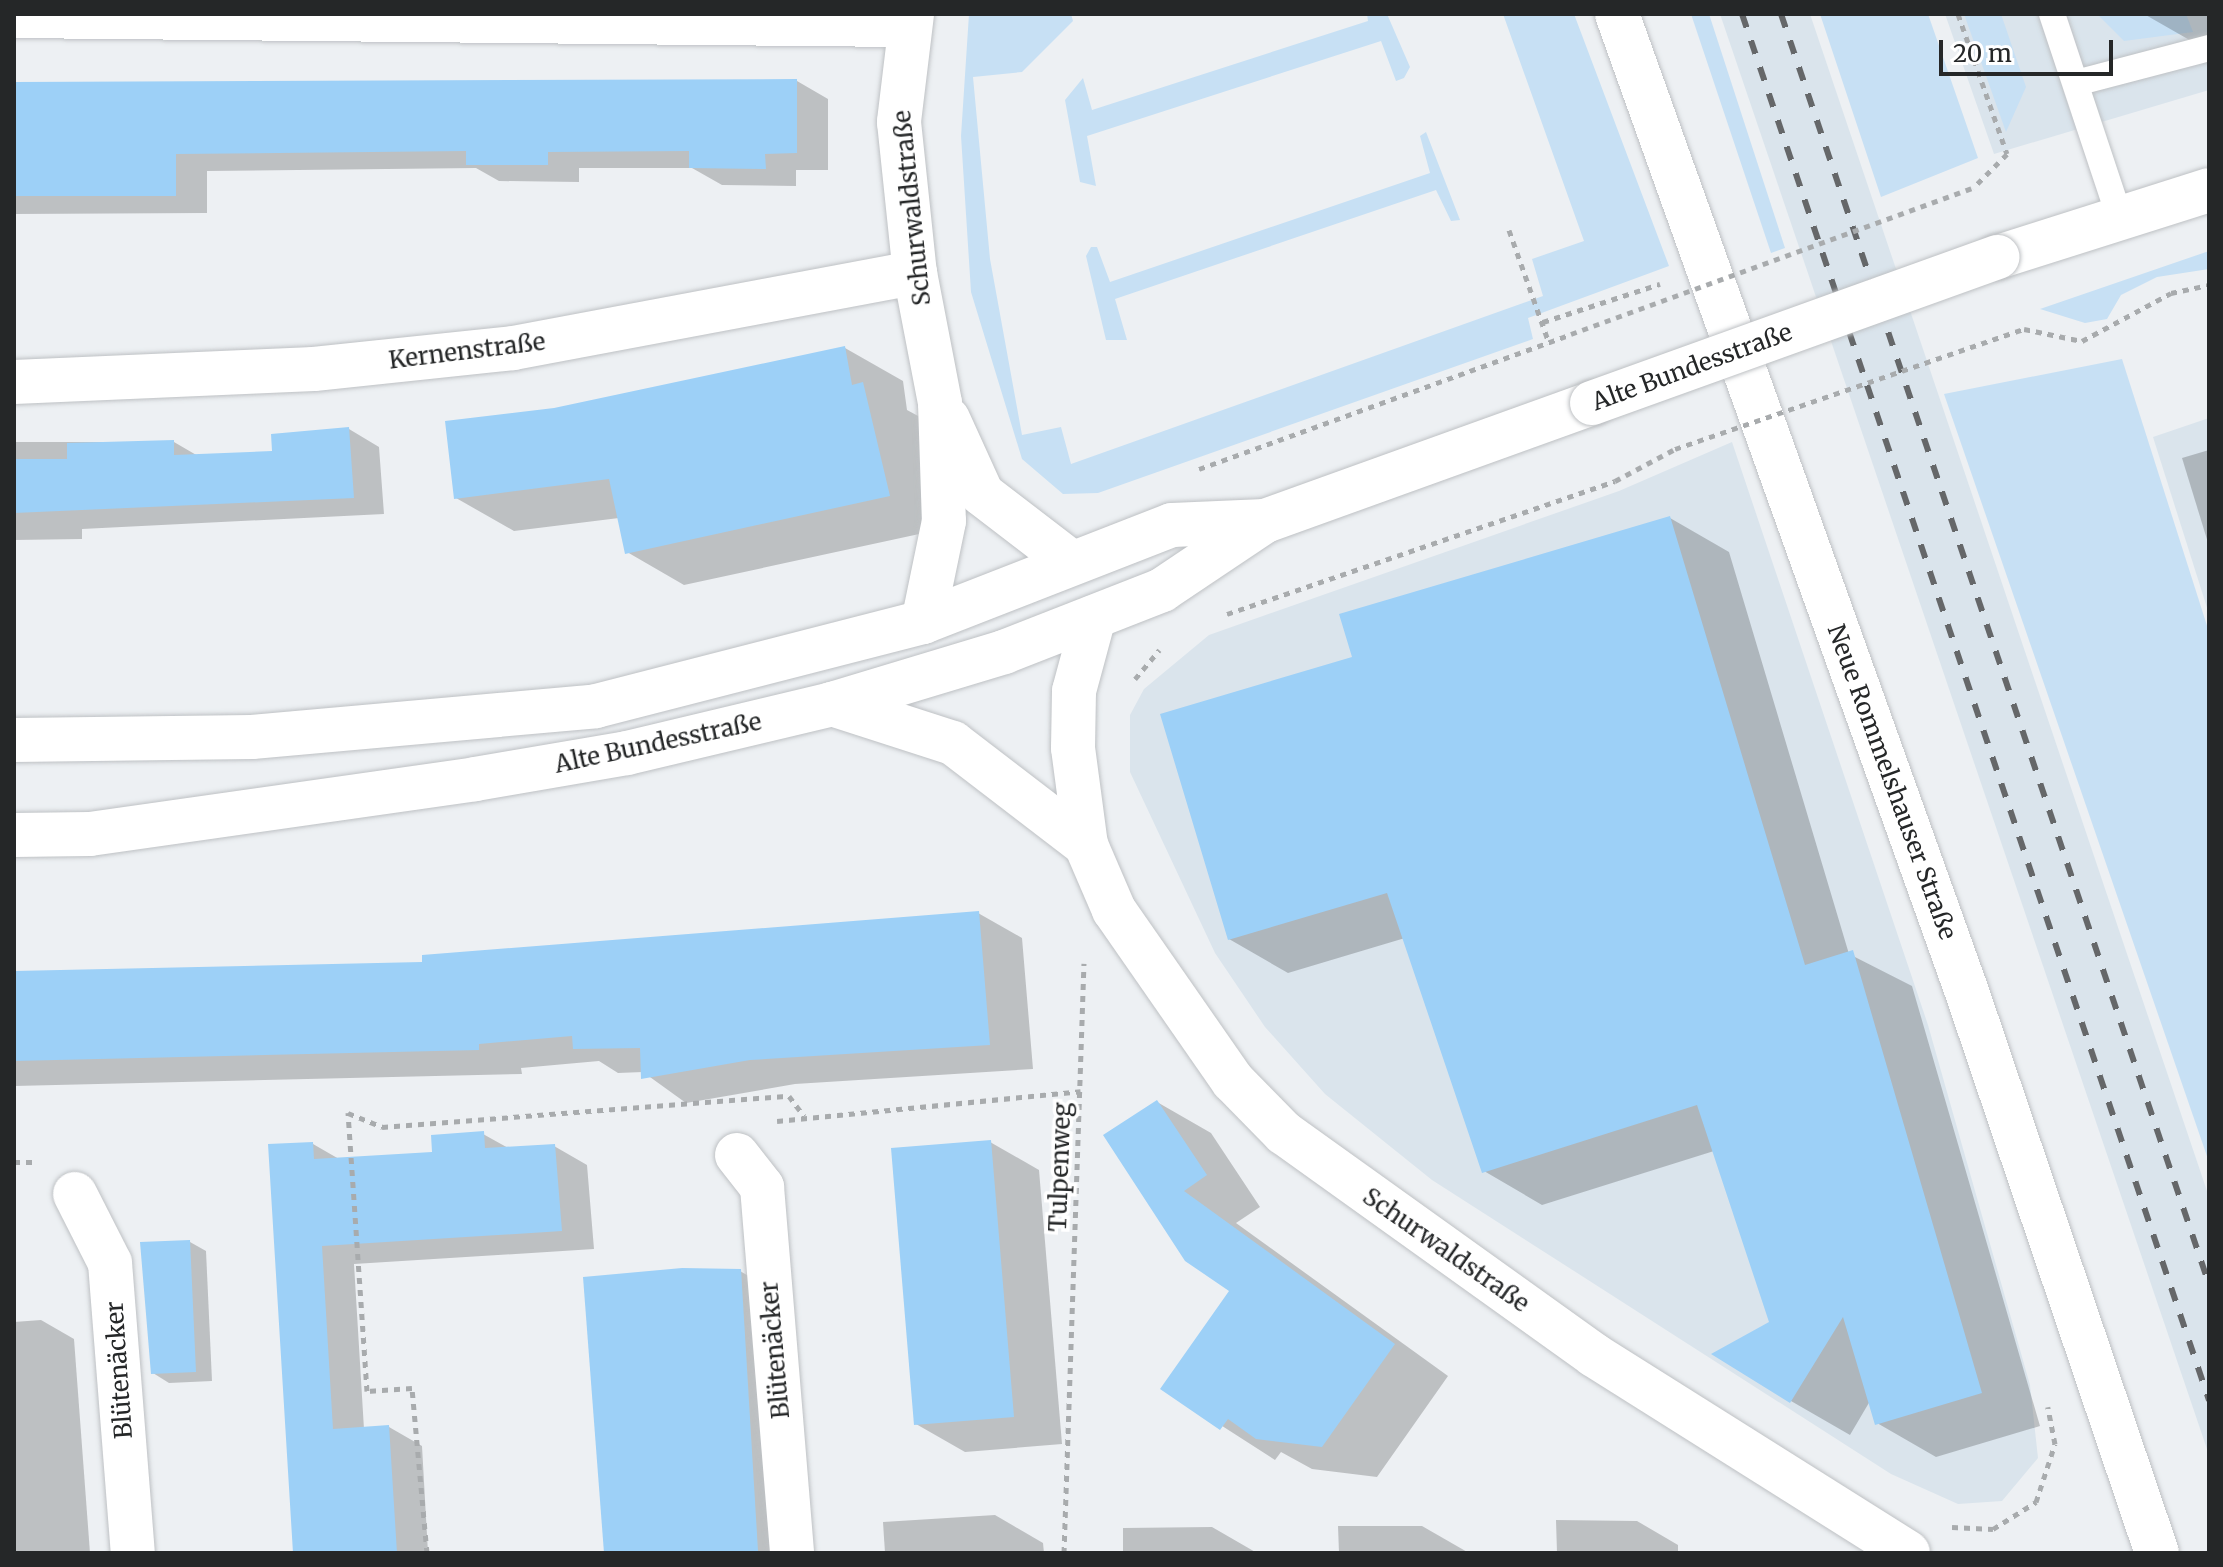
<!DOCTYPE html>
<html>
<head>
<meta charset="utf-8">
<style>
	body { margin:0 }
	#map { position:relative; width:2223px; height:1567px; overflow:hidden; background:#edf0f3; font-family:Merriweather,serif }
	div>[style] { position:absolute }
	.built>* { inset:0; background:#dae4ec }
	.green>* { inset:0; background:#c7e0f4 }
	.shadow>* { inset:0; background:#0003 }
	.building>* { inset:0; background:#9dd0f7 }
	.path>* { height:5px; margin-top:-2.5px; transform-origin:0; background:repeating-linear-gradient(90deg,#a8abad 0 6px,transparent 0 12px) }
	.roads { filter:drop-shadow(0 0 2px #bec1c4) drop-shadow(0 0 2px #bec1c4) }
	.lane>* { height:26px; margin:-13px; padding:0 13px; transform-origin:13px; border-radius:13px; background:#fff }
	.street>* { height:44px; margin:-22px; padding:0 22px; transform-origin:22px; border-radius:22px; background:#fff }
	.secondary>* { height:44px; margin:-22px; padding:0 22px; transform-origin:22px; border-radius:22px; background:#fff }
	.rail>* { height:6px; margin-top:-3px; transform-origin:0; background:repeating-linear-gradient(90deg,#656769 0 14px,transparent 0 28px) }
	.path-bridge>* { height:5px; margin-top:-2.5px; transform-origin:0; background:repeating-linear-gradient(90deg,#a8abad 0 6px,transparent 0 12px) }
	.bridges { filter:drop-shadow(0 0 2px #bec1c4) drop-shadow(0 0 2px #bec1c4) }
	.secondary-bridge>* { height:44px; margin:-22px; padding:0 22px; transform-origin:22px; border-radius:22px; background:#fff }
	span { translate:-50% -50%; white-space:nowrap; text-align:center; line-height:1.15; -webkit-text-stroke:7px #fff; paint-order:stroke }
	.street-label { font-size:24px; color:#252728 }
	.frame { position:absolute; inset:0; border:16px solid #252728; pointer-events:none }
	.scale { position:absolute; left:1939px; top:40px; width:174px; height:36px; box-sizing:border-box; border:4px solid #252728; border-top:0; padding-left:10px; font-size:24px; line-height:28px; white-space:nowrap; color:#252728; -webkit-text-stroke:6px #fff; paint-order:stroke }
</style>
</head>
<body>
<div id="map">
	<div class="built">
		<i style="clip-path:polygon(1720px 14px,1810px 14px,2209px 1197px,2209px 1455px)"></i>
		<i style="clip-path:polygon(1945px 14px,2209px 14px,2209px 90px,1994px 154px)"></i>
		<i style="clip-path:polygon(2209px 418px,2209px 614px,2153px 437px)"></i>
		<i style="clip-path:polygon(1732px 442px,1928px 1025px,2030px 1385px,2038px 1458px,2002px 1501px,1958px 1504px,1891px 1474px,1432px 1180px,1325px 1094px,1265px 1027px,1215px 953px,1130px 772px,1130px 715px,1144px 689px,1209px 635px,1619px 491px)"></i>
	</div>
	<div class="green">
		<i style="clip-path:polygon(969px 14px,1071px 14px,1073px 21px,1022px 72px,973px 77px,990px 259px,1022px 435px,1061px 427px,1071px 464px,1543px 296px,1532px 259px,1584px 241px,1503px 14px,1574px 14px,1669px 266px,1528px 318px,1533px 339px,1098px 493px,1063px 494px,1022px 459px,971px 292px,961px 136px)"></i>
		<i style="clip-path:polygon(1367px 14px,1387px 14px,1410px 67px,1404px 78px,1396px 81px,1381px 41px,1087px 136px,1096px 186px,1080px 182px,1065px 100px,1083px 78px,1092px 110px,1368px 21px)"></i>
		<i style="clip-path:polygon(1691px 14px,1709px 14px,1785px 248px,1771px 253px)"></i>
		<i style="clip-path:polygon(1820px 14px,1928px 14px,1978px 158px,1881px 197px)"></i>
		<i style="clip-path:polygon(1964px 14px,2001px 14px,2026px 87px,2006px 132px)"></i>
		<i style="clip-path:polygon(2097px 14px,2186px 14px,2193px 32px,2124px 41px)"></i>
		<i style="clip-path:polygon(1426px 132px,1460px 220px,1451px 221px,1436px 190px,1115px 299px,1127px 340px,1106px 340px,1086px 256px,1091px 247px,1097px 247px,1110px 282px,1430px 173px,1420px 136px)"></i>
		<i style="clip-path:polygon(2209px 251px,2209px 269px,2157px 277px,2121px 295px,2107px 319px,2085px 323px,2040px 309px)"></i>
		<i style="clip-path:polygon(2122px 359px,2209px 632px,2209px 1162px,1944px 394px)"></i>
	</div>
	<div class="shadow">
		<i style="clip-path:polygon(2144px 14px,2209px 14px,2209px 43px,2200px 46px)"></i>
		<i style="clip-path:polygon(797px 81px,828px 99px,828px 170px,796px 170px,796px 186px,722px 185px,692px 168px,579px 168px,579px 182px,499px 181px,476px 168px,207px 171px,207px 213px,14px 214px,14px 82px,465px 87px)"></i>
		<i style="clip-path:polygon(845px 348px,903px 381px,907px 410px,920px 417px,947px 528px,684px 585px,627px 552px,619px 518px,514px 531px,456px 498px,554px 410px)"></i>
		<i style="clip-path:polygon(349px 429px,379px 447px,384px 514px,82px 529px,82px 539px,14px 540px,14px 442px,174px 442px,198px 456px,274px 453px)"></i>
		<i style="clip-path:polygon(2209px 450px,2209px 546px,2182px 458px)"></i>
		<i style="clip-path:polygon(1670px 518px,1729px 552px,1849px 954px,1912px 986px,2040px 1426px,1936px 1457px,1877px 1423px,1870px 1401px,1850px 1435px,1791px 1401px,1715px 1354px,1771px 1323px,1714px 1151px,1542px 1205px,1484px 1171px,1405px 938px,1288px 973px,1229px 939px,1355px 658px)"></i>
		<i style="clip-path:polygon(978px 913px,1022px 938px,1033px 1069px,795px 1084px,686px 1103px,643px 1072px,618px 1073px,599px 1061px,521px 1068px,522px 1074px,14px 1086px,14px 974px,424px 964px)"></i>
		<i style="clip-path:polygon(1157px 1102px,1211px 1133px,1260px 1207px,1236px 1223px,1448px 1376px,1377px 1477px,1312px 1469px,1281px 1452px,1275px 1460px,1163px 1388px,1232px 1290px,1187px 1259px)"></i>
		<i style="clip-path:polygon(483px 1134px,510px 1149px,554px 1146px,587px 1165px,594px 1249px,354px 1264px,364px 1429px,389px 1427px,422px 1446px,428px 1553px,295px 1553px,313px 1144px,339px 1159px,434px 1153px)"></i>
		<i style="clip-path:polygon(990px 1142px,1039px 1170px,1062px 1444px,965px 1452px,916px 1424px)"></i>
		<i style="clip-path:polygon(190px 1242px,206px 1251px,212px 1381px,169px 1383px,153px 1373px)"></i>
		<i style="clip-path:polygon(740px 1271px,771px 1289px,788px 1553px,606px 1553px,585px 1278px)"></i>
		<i style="clip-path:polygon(41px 1320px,74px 1339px,90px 1553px,14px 1553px,14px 1322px)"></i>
		<i style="clip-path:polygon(995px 1515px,1043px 1543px,1044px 1553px,885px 1553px,883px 1522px)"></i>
		<i style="clip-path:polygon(1556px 1520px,1637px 1521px,1678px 1545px,1678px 1553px,1557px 1553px)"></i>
		<i style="clip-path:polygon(1338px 1526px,1422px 1526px,1469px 1553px,1339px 1553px)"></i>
		<i style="clip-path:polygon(1212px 1527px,1257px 1553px,1108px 1553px,1123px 1551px,1123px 1528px)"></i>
	</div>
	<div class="building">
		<i style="clip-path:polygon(797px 79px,797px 153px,765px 154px,766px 169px,689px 168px,689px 151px,548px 152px,548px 165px,466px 165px,466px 151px,176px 154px,176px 196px,14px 196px,14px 82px)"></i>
		<i style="clip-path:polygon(845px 346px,852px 385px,863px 382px,890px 496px,625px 554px,609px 479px,454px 499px,445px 421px,554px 408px)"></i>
		<i style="clip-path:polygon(349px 427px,354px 498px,14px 513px,14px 459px,67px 459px,67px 443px,174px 440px,174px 455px,272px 451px,271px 434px)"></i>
		<i style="clip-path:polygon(1670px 516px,1805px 965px,1853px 950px,1982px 1393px,1875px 1425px,1843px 1317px,1790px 1403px,1711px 1354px,1769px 1322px,1697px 1105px,1482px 1173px,1387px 893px,1228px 940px,1160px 714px,1352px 657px,1339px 614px)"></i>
		<i style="clip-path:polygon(979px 911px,990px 1045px,750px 1060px,641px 1079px,640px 1048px,573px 1049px,572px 1036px,479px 1044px,479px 1050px,14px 1061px,14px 971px,422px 962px,422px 955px)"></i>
		<i style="clip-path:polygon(1157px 1100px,1207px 1175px,1184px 1191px,1395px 1344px,1322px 1447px,1256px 1439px,1228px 1419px,1220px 1430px,1160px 1389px,1229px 1291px,1185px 1261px,1103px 1135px)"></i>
		<i style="clip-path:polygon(484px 1131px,485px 1148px,555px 1144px,562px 1231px,322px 1246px,333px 1429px,389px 1425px,397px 1553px,293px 1553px,268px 1144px,313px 1142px,314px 1159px,432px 1152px,431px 1135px)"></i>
		<i style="clip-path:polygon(991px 1140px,1014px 1417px,914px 1425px,891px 1148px)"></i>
		<i style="clip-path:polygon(190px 1240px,196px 1372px,151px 1374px,140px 1242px)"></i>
		<i style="clip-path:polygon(682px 1268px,741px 1269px,758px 1551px,604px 1553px,583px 1277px)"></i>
	</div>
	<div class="path">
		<i style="left:1958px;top:14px;width:148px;rotate:70.7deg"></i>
		<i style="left:2007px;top:154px;width:48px;rotate:135deg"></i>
		<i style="left:1509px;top:230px;width:120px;rotate:70.5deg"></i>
		<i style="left:1543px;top:322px;width:123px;rotate:-18deg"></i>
		<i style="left:2024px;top:329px;width:59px;rotate:11.7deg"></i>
		<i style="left:2082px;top:341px;width:101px;rotate:-28.3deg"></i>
		<i style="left:2171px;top:293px;width:39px;rotate:-12deg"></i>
		<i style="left:1199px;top:469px;width:396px;rotate:-19.9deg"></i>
		<i style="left:1227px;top:614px;width:410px;rotate:-18.9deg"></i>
		<i style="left:1135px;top:679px;width:38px;rotate:-50deg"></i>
		<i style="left:777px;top:1121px;width:305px;rotate:-5.6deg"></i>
		<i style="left:14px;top:1162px;width:19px"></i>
		<i style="left:1952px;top:1527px;width:41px;rotate:2.8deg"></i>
		<i style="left:1993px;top:1529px;width:51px;rotate:-32.1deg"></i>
		<i style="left:2036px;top:1502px;width:61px;rotate:-71.9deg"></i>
		<i style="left:2055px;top:1444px;width:38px;rotate:-101deg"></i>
		<i style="left:427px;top:1553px;width:166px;rotate:-95.2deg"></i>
		<i style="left:412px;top:1388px;width:45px;rotate:176.2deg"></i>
		<i style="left:367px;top:1391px;width:279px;rotate:-93.9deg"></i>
		<i style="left:348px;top:1113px;width:37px;rotate:22deg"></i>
		<i style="left:382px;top:1127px;width:408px;rotate:-4.4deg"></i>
		<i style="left:789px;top:1096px;width:25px;rotate:53deg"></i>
		<i style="left:1064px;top:1553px;width:590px;rotate:-88.06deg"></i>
	</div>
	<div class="roads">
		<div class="lane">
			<i style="left:2052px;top:14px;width:215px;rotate:71.6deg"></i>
			<i style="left:2076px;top:83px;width:138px;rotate:-14.7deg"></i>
		</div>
		<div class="street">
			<i style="left:14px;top:16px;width:893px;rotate:0.58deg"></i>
			<i style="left:14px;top:382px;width:300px;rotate:-2.5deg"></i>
			<i style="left:314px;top:369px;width:200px;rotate:-6deg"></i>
			<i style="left:513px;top:348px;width:409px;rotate:-10.6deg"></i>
			<i style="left:737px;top:1155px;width:41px;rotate:52deg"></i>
			<i style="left:762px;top:1187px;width:367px;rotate:85.3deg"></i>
			<i style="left:75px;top:1194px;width:77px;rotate:63.1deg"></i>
			<i style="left:110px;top:1263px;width:291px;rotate:85.5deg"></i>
		</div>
		<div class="secondary">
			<i style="left:912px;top:14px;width:109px;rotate:96.9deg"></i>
			<i style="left:899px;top:122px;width:152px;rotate:84deg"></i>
			<i style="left:915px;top:273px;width:132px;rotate:79.1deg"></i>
			<i style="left:940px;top:403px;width:118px;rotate:88.1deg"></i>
			<i style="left:944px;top:521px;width:103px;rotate:101.7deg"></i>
			<i style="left:1617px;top:14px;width:1039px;rotate:70.31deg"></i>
			<i style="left:1967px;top:992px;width:592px;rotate:71.29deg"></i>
			<i style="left:1998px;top:257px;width:221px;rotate:-17.6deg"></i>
			<i style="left:948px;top:419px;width:82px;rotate:65.6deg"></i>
			<i style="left:982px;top:494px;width:113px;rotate:37.5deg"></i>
			<i style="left:1094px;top:617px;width:77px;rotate:105.1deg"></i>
			<i style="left:1074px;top:691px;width:57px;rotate:91deg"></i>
			<i style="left:1073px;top:748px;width:98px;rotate:82.4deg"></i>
			<i style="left:1086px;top:845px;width:71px;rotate:66.7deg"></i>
			<i style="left:1114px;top:910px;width:208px;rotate:55.2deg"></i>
			<i style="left:1233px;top:1081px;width:73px;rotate:45.6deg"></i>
			<i style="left:1284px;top:1133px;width:381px;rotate:35.6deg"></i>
			<i style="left:1594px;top:1355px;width:371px;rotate:32.2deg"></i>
			<i style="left:832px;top:704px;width:127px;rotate:17.9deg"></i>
			<i style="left:953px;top:743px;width:168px;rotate:37.5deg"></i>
			<i style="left:14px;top:740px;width:238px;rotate:-0.7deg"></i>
			<i style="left:252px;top:737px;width:345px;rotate:-5.1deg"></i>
			<i style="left:596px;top:706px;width:338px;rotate:-14.4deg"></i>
			<i style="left:923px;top:622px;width:267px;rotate:-21.3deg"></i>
			<i style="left:1172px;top:525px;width:93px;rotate:-2.5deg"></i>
			<i style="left:1265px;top:521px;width:348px;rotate:-19.8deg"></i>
			<i style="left:14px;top:835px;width:76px;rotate:-0.8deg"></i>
			<i style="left:90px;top:834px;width:389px;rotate:-8.1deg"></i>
			<i style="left:475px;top:779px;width:154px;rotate:-9.7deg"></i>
			<i style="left:627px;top:753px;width:211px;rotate:-13.4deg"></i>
			<i style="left:832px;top:704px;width:180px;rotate:-16.8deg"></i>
			<i style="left:1004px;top:652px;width:170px;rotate:-21.4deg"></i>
			<i style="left:1162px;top:590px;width:124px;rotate:-33.8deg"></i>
		</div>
	</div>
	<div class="rail">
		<i style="left:1742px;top:14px;width:1463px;rotate:71.38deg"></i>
		<i style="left:1781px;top:14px;width:1340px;rotate:71.38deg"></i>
	</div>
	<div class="path-bridge">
		<i style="left:1571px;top:334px;width:428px;rotate:-20deg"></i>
		<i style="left:1615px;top:481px;width:68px;rotate:-28.1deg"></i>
		<i style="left:1675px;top:449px;width:369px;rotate:-19deg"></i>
	</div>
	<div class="bridges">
		<div class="secondary-bridge">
			<i style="left:1592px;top:403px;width:431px;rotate:-19.8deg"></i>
		</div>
	</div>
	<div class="street-label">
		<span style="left:912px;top:208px;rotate:-96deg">Schurwaldstraße</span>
		<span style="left:467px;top:351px;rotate:-7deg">Kernenstraße</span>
		<span style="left:1692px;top:367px;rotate:-20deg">Alte Bundesstraße</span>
		<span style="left:658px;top:743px;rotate:-12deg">Alte Bundesstraße</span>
		<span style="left:1892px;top:782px;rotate:70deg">Neue Rommelshauser Straße</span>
		<span style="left:1060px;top:1167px;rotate:-88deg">Tulpenweg</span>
		<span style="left:1446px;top:1250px;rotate:35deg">Schurwaldstraße</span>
		<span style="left:775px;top:1350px;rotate:-95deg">Blütenäcker</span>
		<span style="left:119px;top:1370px;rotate:-94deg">Blütenäcker</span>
	</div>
	<div class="frame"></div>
	<div class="scale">20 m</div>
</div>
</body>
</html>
